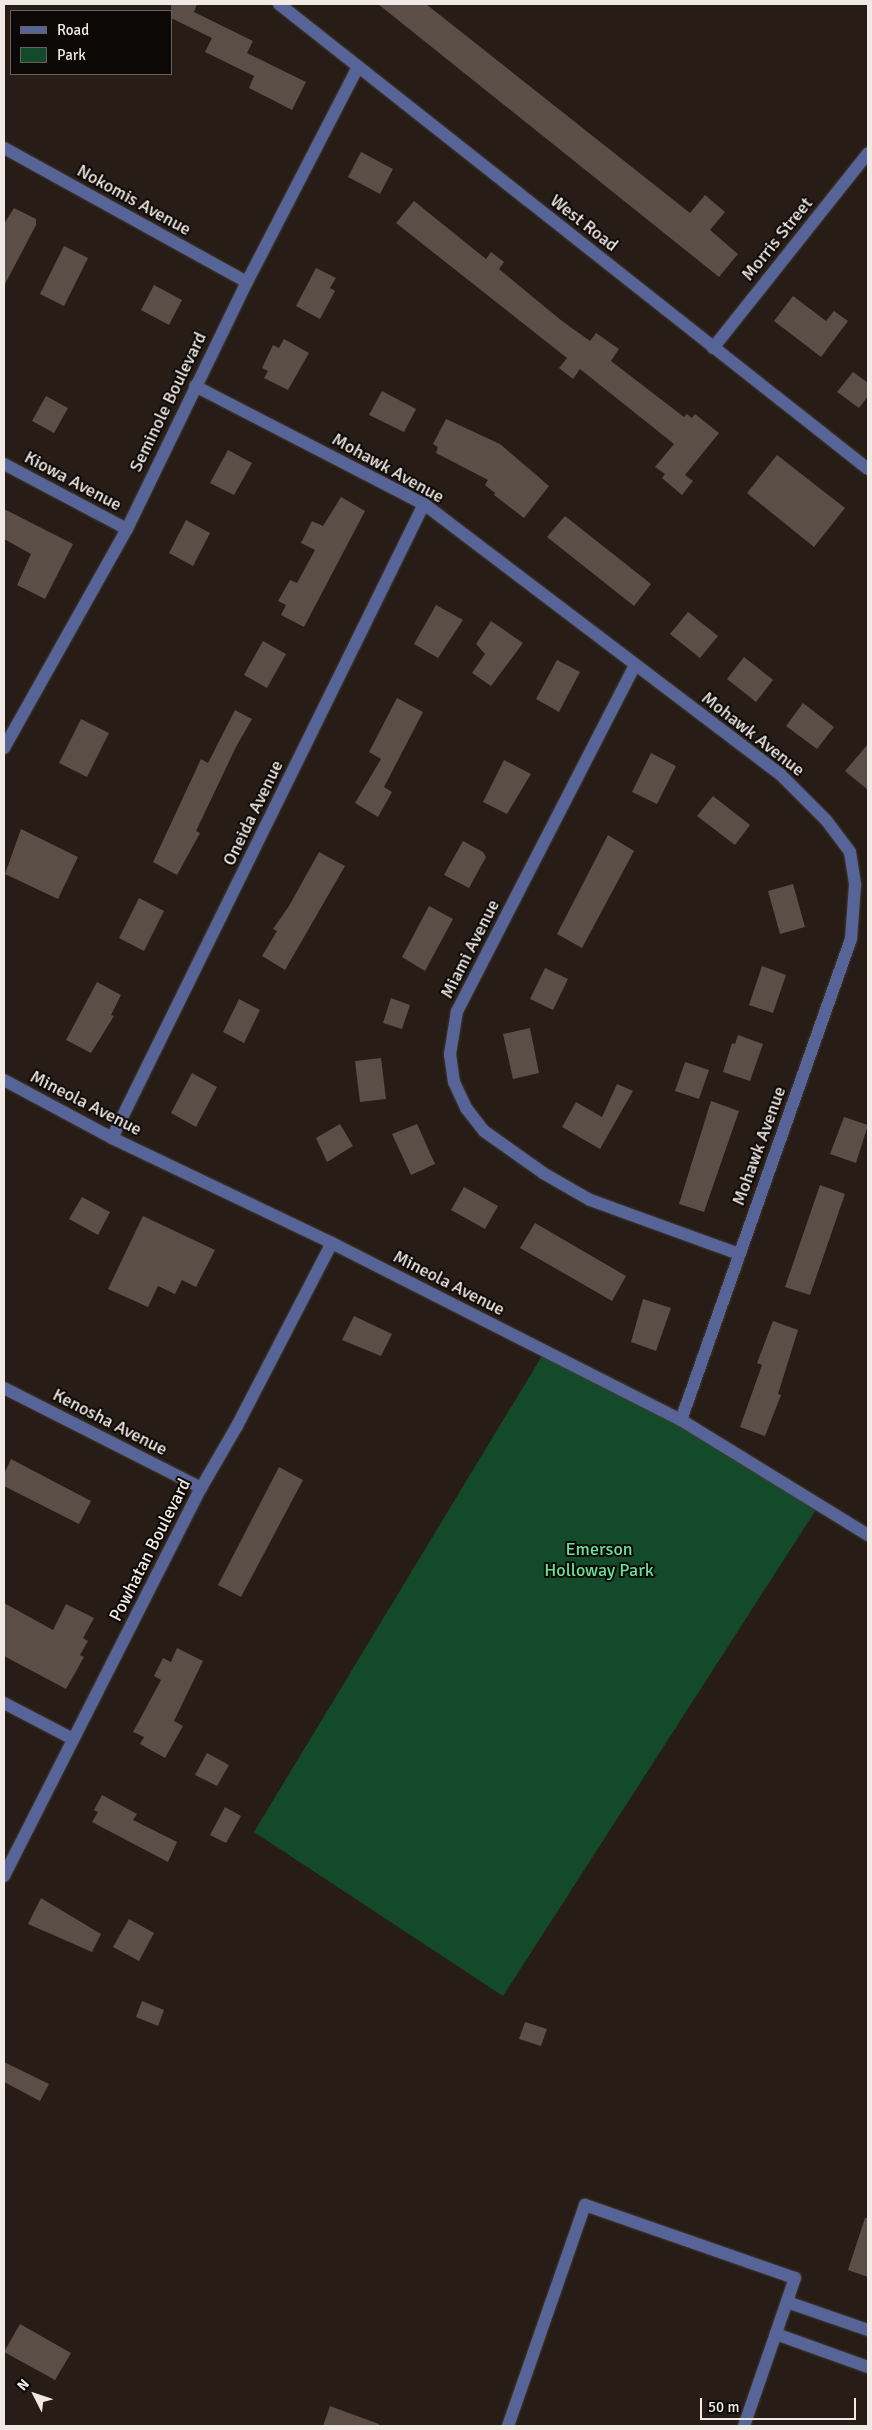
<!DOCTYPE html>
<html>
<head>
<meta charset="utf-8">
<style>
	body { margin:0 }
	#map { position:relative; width:872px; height:2430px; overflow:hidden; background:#271d16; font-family:Signika,sans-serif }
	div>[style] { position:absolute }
	.green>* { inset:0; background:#134b2a }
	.building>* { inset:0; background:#5a4e47 }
	.roads { filter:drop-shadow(0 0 1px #433a33) drop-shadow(0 0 1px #433a33) }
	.minor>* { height:12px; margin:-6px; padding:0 6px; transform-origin:6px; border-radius:6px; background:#576498 }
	span { translate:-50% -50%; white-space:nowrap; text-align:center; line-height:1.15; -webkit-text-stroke:4px #0c0806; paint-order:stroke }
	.street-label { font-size:18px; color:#f0e9e4 }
	.park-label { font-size:18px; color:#66e394 }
	.frame { position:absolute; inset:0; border:5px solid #f0e9e4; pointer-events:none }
	.legend { position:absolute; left:10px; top:10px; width:162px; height:65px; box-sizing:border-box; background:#0c0806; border:1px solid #67625f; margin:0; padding:6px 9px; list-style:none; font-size:15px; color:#f0e9e4 }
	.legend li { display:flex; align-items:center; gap:10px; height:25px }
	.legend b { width:25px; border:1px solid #67625f }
	.north { position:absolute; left:10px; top:2370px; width:50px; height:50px; -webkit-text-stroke:4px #0c0806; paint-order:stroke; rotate:311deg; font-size:14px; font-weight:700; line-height:20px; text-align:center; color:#f0e9e4 }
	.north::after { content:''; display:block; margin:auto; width:18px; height:22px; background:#f0e9e4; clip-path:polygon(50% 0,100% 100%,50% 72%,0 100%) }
	.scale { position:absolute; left:700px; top:2398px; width:156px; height:22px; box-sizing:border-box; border:2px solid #f0e9e4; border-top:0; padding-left:6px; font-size:15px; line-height:18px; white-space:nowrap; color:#f0e9e4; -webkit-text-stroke:4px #0c0806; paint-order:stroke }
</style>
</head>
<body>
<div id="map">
	<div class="green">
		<i style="clip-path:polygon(545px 1351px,819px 1505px,503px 1996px,254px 1832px)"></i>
	</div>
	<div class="building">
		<i style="clip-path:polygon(171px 4px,197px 4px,194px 12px,253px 41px,247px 53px,306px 82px,292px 110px,249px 88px,254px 76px,205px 52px,212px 38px,171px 18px)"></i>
		<i style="clip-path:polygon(378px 4px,426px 4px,690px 213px,705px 195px,725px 212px,710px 230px,738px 254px,719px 277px)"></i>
		<i style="clip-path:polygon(361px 152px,393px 169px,380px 194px,348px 177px)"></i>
		<i style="clip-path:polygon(414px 201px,486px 259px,491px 252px,504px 262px,499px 269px,562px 321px,590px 341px,596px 333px,619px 349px,611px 361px,684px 417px,687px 414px,692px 418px,695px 414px,719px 433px,685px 475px,693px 481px,682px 495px,662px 478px,665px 474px,655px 467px,674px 444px,580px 369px,573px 379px,559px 368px,567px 358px,396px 223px)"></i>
		<i style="clip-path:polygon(14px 208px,36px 219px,36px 225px,4px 286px,4px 224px)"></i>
		<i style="clip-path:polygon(64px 246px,88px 258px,64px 306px,40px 294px)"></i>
		<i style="clip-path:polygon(316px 268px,336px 278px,330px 288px,335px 291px,320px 319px,296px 306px)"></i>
		<i style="clip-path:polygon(154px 285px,182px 300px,169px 325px,141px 310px)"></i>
		<i style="clip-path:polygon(793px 296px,826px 321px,834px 311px,848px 321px,821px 357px,774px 321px)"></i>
		<i style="clip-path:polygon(284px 339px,309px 353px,288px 390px,264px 378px,268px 371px,262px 368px,273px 345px,279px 348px)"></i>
		<i style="clip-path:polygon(853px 372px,868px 383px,868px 396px,859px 408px,837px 392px)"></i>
		<i style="clip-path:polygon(382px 391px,416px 409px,404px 432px,369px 415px)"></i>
		<i style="clip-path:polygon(46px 396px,68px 408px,54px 433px,32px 421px)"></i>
		<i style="clip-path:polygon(446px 419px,500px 444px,549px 486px,524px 518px,494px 495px,495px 493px,485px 485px,488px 480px,436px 453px,438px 447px,433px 444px)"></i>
		<i style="clip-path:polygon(228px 450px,252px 463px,234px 495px,210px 483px)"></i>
		<i style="clip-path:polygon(777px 455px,845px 508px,814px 547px,747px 493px)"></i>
		<i style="clip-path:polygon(341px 497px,365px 511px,304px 627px,281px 615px,286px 605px,278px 601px,290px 580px,297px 583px,315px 550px,301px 543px,312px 521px,323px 526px)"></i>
		<i style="clip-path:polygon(4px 509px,73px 544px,45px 599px,17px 585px,31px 554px,4px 539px)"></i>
		<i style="clip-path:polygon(565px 516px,651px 584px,634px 606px,547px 537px)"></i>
		<i style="clip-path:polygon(186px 520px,210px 533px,193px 566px,169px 553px)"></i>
		<i style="clip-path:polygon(436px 605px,463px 620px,438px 658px,414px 644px)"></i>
		<i style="clip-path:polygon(688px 612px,718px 636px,700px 658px,670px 634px)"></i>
		<i style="clip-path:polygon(491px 621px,523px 643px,491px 686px,472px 673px,485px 654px,476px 644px)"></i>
		<i style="clip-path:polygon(263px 641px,286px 654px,267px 688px,244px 675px)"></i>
		<i style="clip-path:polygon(744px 657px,773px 680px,756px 702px,727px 679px)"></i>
		<i style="clip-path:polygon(557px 660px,580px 672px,559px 712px,536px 699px)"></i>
		<i style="clip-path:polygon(397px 698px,423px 712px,384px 787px,392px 792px,378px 817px,355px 803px,381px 759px,369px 752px)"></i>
		<i style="clip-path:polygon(803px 703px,834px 727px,817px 749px,786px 726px)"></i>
		<i style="clip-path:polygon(235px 710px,252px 719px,236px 747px,196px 831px,200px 833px,177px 875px,153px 862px,201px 759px,208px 763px)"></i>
		<i style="clip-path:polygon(81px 719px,109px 733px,87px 777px,59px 763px)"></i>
		<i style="clip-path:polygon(868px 744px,868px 790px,845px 771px)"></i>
		<i style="clip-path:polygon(651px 753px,676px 766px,657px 804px,632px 792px)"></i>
		<i style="clip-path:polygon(504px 760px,531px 774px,507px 814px,483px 802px)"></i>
		<i style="clip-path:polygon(713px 796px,750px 825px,735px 845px,697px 816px)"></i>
		<i style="clip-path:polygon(21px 829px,78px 857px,58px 899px,5px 874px)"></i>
		<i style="clip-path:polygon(608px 835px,634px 851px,582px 948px,557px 934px)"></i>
		<i style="clip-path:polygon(463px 841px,483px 852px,486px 857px,469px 888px,444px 875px)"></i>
		<i style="clip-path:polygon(319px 852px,345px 866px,285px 970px,262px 956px,277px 931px,273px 929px,289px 906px)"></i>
		<i style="clip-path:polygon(793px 884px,805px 927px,780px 934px,768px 891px)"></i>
		<i style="clip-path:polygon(139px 898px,164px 911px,144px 951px,119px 938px)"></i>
		<i style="clip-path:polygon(429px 906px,453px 919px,425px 971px,402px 957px)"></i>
		<i style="clip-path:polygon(762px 966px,786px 975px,773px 1013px,749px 1005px)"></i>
		<i style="clip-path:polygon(545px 968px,568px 979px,553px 1010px,530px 999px)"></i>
		<i style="clip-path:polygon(97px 982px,121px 995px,111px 1015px,114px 1016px,91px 1053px,66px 1040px)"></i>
		<i style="clip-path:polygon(391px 998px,410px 1005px,402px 1029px,383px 1023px)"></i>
		<i style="clip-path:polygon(239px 999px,260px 1010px,244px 1043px,223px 1032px)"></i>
		<i style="clip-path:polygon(530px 1028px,539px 1073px,513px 1079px,503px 1034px)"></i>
		<i style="clip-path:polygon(738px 1035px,763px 1044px,750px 1081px,723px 1072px,732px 1043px,735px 1044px)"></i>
		<i style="clip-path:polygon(381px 1058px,386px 1099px,360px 1102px,355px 1061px)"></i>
		<i style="clip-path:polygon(685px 1062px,709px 1070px,699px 1099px,675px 1091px)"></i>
		<i style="clip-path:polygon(192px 1073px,217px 1087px,196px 1127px,171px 1113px)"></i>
		<i style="clip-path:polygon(617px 1084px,633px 1091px,600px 1149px,562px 1127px,576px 1102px,602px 1117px)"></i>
		<i style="clip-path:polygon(711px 1101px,739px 1111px,704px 1212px,679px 1204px)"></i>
		<i style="clip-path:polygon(844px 1117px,868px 1125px,856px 1163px,830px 1154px)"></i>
		<i style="clip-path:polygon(340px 1124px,353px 1146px,327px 1162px,316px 1138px)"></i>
		<i style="clip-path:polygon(417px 1124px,435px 1164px,411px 1175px,392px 1134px)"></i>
		<i style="clip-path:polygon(820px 1185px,845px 1194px,810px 1295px,785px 1287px)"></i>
		<i style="clip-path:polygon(464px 1187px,498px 1206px,485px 1229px,451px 1210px)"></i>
		<i style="clip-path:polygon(82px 1197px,110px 1212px,98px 1235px,69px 1219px)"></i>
		<i style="clip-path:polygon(143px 1216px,215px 1250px,196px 1287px,182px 1280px,175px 1294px,158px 1286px,148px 1307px,108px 1289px)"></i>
		<i style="clip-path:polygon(535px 1223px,626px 1276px,612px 1301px,520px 1248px)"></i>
		<i style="clip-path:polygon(643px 1299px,671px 1308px,656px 1351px,631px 1342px)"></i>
		<i style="clip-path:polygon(354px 1316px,392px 1334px,381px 1356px,342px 1340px)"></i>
		<i style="clip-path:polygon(773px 1321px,798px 1330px,778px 1394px,781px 1395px,765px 1436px,740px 1427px,762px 1365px,757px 1363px)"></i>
		<i style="clip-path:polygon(11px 1459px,91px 1501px,79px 1524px,4px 1486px,4px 1474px)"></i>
		<i style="clip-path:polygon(279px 1467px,303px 1480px,241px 1597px,218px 1585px)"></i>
		<i style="clip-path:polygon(4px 1603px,53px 1630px,66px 1604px,94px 1618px,83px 1638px,88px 1641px,80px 1655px,84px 1657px,66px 1689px,4px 1656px)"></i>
		<i style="clip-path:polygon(177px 1648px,203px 1661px,174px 1721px,183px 1726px,165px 1758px,140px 1744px,144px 1737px,133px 1732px,161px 1680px,154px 1676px,163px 1658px,171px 1662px)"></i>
		<i style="clip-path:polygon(207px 1753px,229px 1765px,217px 1786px,195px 1775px)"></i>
		<i style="clip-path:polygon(102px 1795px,137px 1814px,133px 1820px,177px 1842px,168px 1862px,92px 1822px,98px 1812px,94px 1810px)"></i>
		<i style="clip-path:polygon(225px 1807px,241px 1816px,226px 1843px,210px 1835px)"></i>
		<i style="clip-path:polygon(41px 1898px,101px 1934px,92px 1952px,28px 1924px)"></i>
		<i style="clip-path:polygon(129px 1919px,154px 1933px,139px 1961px,113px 1947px)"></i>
		<i style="clip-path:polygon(142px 2001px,164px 2010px,158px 2026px,136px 2017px)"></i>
		<i style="clip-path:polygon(525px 2022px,547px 2029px,541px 2046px,519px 2039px)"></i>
		<i style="clip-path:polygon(4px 2062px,49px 2084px,40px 2101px,4px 2082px)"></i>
		<i style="clip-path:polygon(865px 2218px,868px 2218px,868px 2277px,848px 2270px)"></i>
		<i style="clip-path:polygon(20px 2324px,71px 2353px,55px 2380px,4px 2352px)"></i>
		<i style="clip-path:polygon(330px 2406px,379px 2424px,379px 2426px,323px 2426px)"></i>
	</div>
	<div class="roads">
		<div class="minor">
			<i style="left:279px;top:4px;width:750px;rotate:38.29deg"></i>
			<i style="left:4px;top:148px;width:277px;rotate:28.9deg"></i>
			<i style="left:713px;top:348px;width:249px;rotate:-51.5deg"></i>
			<i style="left:195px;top:386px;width:258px;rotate:27.3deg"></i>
			<i style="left:424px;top:504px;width:447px;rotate:37.2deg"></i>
			<i style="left:780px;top:774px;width:65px;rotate:45deg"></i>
			<i style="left:826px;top:820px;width:40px;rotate:53deg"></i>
			<i style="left:850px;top:852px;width:33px;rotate:81deg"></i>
			<i style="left:855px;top:885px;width:54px;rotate:94.2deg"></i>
			<i style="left:851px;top:939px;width:510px;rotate:109.46deg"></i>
			<i style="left:4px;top:464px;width:139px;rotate:27.9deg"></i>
			<i style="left:634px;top:667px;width:387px;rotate:117.2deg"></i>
			<i style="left:457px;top:1011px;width:44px;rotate:99.2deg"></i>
			<i style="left:450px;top:1054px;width:28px;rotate:82deg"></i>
			<i style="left:454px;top:1082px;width:29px;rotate:65deg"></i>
			<i style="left:466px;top:1108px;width:29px;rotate:52deg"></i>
			<i style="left:484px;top:1131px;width:72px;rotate:35.4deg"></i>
			<i style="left:543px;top:1173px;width:54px;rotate:29.9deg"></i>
			<i style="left:590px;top:1200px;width:158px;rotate:19.9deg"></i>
			<i style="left:4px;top:748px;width:251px;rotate:-60.7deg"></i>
			<i style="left:127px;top:529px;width:275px;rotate:-64.1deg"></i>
			<i style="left:247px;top:282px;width:242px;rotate:-62.7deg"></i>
			<i style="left:4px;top:1080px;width:123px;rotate:28.2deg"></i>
			<i style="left:112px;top:1138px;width:244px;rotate:25.5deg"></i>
			<i style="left:332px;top:1243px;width:391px;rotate:26.9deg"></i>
			<i style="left:681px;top:1420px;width:220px;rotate:31.6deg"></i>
			<i style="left:112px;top:1138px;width:707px;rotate:-63.8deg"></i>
			<i style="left:4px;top:1388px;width:221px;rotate:26.9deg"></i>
			<i style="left:4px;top:1703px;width:78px;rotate:27.6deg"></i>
			<i style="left:4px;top:1876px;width:435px;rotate:-63.1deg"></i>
			<i style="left:201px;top:1488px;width:72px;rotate:-59.9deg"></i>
			<i style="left:237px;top:1426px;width:206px;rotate:-62.6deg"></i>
			<i style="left:787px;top:2302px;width:86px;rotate:19.1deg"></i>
			<i style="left:776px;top:2334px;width:98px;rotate:19.7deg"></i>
			<i style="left:508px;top:2426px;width:234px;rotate:-70.8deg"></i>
			<i style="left:585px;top:2205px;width:222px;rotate:19.2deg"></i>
			<i style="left:795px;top:2278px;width:157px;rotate:109deg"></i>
		</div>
	</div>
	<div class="street-label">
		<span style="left:134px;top:200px;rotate:29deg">Nokomis Avenue</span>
		<span style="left:584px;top:223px;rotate:38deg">West Road</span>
		<span style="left:777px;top:239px;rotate:-51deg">Morris Street</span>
		<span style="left:168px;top:402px;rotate:-64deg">Seminole Boulevard</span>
		<span style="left:388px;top:468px;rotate:29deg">Mohawk Avenue</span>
		<span style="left:73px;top:481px;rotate:28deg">Kiowa Avenue</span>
		<span style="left:753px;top:734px;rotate:38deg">Mohawk Avenue</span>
		<span style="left:253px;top:813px;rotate:-64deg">Oneida Avenue</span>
		<span style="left:470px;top:949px;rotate:-63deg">Miami Avenue</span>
		<span style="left:86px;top:1103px;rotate:27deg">Mineola Avenue</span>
		<span style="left:759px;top:1146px;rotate:-70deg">Mohawk Avenue</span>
		<span style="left:449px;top:1283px;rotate:27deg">Mineola Avenue</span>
		<span style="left:110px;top:1422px;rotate:27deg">Kenosha Avenue</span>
		<span style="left:150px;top:1550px;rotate:-63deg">Powhatan Boulevard</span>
	</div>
	<div class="park-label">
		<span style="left:599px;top:1560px">Emerson<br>Holloway Park</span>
	</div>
	<div class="frame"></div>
	<ul class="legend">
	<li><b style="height:6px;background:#576498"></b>Road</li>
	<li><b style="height:14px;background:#134b2a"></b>Park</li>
	</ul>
	<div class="north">N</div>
	<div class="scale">50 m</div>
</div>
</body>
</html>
